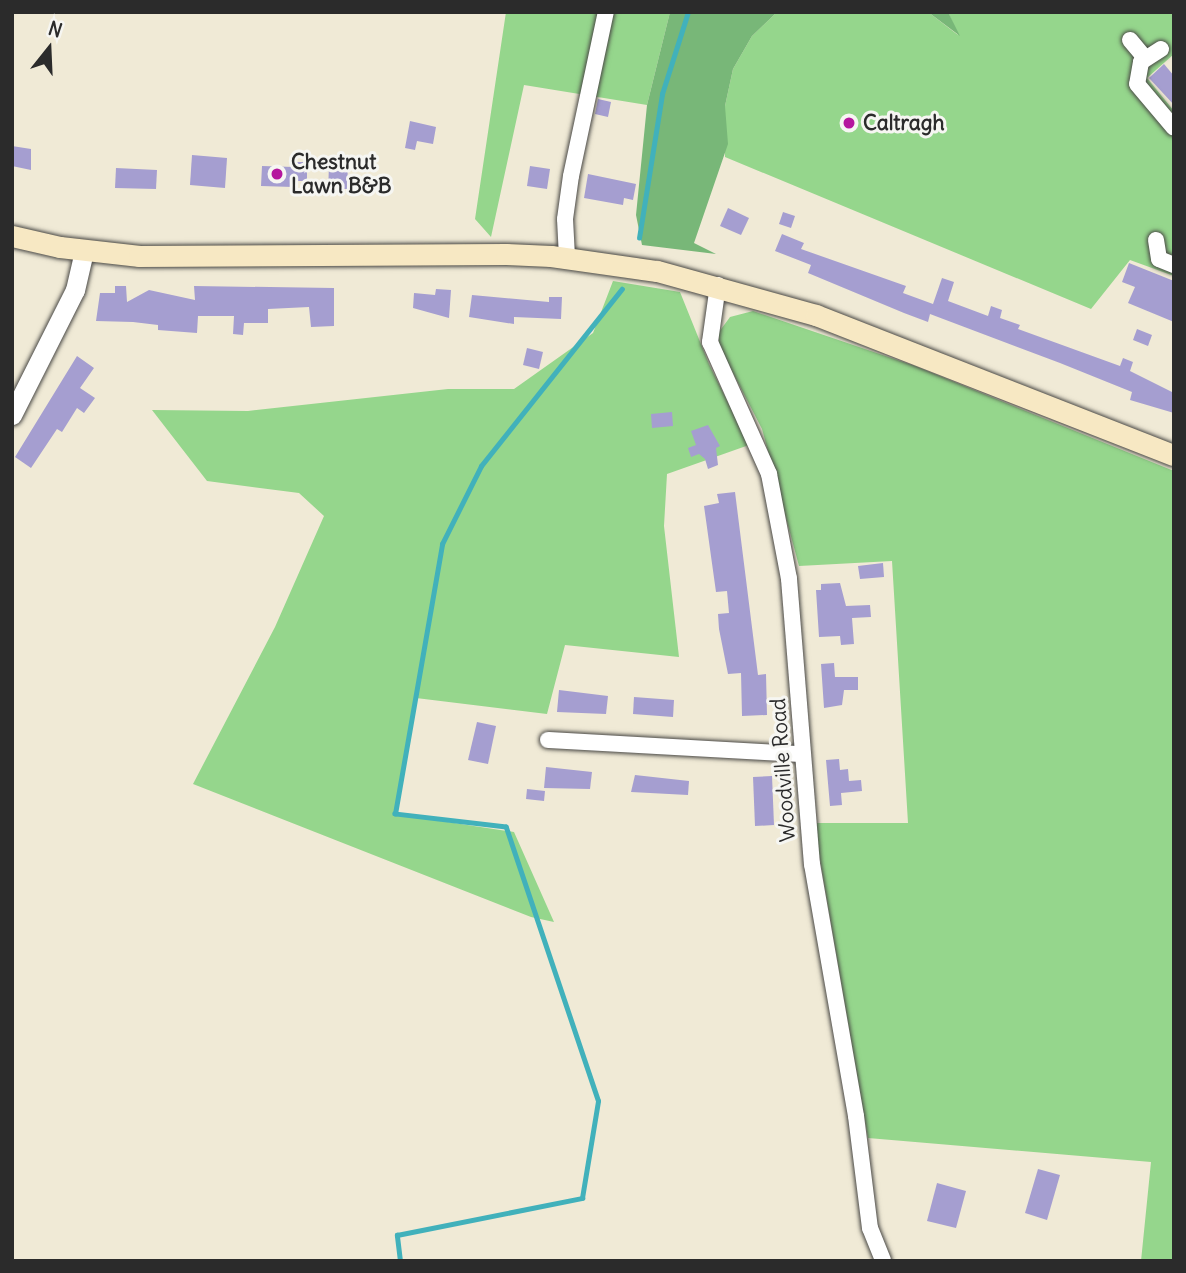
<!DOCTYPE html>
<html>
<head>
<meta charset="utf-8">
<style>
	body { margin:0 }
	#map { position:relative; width:1186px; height:1273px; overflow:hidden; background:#f0ead6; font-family:Delius,sans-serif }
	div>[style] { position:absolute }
	.green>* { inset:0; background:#95d68c }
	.forest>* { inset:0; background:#78b778 }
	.stream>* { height:4.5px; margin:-2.25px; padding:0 2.25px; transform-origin:2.25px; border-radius:2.25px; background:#41b1bb }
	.building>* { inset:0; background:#a59ed0 }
	.roads { filter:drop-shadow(0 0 2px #494845) drop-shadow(0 0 2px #494845) }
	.minor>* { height:16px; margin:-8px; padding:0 8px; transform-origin:8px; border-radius:8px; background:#fff }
	.tertiary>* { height:19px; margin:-9.5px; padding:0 9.5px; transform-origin:9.5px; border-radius:9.5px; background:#fff }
	.secondary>* { height:21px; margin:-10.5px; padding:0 10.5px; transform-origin:10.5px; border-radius:10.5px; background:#f7e8c3 }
	.dots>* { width:19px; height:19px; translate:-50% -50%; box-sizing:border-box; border:4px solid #f6f6f2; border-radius:50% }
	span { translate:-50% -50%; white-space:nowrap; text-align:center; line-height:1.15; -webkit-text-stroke:6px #f6f6f2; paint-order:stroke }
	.poi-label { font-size:21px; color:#2b2b2b; font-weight:700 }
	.left { translate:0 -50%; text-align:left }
	.street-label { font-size:21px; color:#2b2b2b }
	.frame { position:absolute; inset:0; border:14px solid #2b2b2b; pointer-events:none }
	.north { position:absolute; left:14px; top:14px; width:70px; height:70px; -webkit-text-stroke:5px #f6f6f2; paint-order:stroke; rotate:18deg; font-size:19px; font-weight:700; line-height:28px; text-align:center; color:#2b2b2b }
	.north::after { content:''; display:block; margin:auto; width:24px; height:32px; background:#2b2b2b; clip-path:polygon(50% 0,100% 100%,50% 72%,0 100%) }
</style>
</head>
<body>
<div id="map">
	<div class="green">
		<i style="clip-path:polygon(506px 12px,670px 12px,647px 105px,524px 85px,491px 237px,475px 219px)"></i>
		<i style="clip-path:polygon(777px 12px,928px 12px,958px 35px,948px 12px,1174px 12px,1174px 54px,1147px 78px,1174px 111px,1174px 276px,1130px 260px,1091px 309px,725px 157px,725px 106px,733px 69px,752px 36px)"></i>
		<i style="clip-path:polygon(613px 281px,680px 292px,709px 364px,749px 445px,667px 474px,664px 526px,679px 657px,565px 645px,547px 714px,416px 698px,395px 814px,514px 832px,554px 922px,531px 917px,193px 784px,275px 627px,324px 516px,299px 493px,207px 481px,152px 410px,248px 411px,448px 389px,514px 389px,593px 333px)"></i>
		<i style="clip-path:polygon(753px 311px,915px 366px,1174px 471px,1174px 1261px,1141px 1261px,1151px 1162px,868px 1138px,817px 842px,817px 823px,908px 823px,892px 561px,799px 566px,762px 429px,719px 346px,719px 332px,730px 317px)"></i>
	</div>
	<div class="forest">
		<i style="clip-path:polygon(670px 12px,777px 12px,752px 36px,733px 69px,725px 106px,728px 144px,694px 243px,716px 254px,642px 245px,636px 215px,647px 105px)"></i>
		<i style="clip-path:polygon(928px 12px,948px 12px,960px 36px)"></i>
	</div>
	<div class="stream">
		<i style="left:639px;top:238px;width:146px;rotate:-80.9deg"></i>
		<i style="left:662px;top:94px;width:86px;rotate:-72.4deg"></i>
		<i style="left:400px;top:1261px;width:26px;rotate:-97deg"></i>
		<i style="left:397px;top:1235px;width:189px;rotate:-11.3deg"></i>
		<i style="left:582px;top:1198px;width:98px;rotate:-80.6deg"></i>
		<i style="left:598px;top:1101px;width:289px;rotate:-108.6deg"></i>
		<i style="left:506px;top:827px;width:112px;rotate:-173.3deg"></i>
		<i style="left:395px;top:814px;width:274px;rotate:-80.1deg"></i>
		<i style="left:442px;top:544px;width:87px;rotate:-63.4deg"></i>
		<i style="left:481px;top:466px;width:226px;rotate:-51.5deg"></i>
	</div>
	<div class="building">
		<i style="clip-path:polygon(1164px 64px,1174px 76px,1174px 105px,1149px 78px)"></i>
		<i style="clip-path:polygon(598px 99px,611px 102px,608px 117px,595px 114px)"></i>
		<i style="clip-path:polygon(410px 121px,436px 127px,433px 144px,417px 141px,415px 150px,405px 148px)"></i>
		<i style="clip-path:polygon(12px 146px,31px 149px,31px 170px,12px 166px)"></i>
		<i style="clip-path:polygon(192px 155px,227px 158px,225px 188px,190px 185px)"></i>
		<i style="clip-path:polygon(294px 162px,307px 162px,307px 181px,293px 181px,293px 187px,261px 186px,262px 166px,294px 167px)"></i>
		<i style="clip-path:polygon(329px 164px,348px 165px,347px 189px,340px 189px,340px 194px,328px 194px)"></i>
		<i style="clip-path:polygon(530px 166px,550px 169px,547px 189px,527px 186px)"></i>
		<i style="clip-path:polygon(116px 168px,157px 170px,156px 189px,115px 188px)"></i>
		<i style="clip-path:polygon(588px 174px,636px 184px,633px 200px,624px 198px,623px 205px,584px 198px)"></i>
		<i style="clip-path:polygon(728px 208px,749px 218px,741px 235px,720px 226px)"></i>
		<i style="clip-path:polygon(783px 212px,795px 216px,791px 228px,779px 224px)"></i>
		<i style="clip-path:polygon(782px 234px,804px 243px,801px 249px,906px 286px,903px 293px,933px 304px,942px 278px,954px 282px,948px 301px,988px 316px,991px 306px,1002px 310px,1000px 318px,1020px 325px,1018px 329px,1120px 366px,1123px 358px,1133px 362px,1130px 371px,1174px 393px,1174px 413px,1130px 400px,1132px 392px,1060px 363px,930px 314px,928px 322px,904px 313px,808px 273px,811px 265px,775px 251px)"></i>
		<i style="clip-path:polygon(1129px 263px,1174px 281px,1174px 322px,1128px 303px,1135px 287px,1122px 282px)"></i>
		<i style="clip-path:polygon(115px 286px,126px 286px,127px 302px,149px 290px,195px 300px,194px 286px,334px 288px,334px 326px,311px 327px,309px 307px,268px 309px,268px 323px,244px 323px,243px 335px,233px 334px,234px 316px,198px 316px,197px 333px,158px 330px,158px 325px,133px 322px,96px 321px,100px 293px,115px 293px)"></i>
		<i style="clip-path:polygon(436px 289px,451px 290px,449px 318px,413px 308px,414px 293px,435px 295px)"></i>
		<i style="clip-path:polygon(472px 295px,549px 302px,549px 297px,562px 297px,561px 319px,514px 317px,514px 324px,469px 317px)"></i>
		<i style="clip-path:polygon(1137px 329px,1152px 335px,1148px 346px,1133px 340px)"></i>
		<i style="clip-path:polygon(527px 348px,543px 352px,539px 369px,523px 365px)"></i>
		<i style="clip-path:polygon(77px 356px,94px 368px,80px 388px,95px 398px,84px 413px,77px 408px,62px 432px,57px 429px,31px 468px,15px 457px)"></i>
		<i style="clip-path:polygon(672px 412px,673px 426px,652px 428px,651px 414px)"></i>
		<i style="clip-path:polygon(708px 425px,720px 446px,716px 448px,718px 465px,708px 469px,705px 459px,699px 454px,691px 457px,688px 448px,696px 445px,691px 431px)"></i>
		<i style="clip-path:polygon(735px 492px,758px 675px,766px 674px,767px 715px,742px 716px,741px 673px,728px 674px,719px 629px,718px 614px,729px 613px,727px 591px,716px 592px,704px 506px,719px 503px,717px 494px)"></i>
		<i style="clip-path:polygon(883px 563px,884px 577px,860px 579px,858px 566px)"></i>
		<i style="clip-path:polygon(840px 583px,846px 606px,870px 605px,871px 617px,852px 618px,854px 644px,841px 645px,840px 636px,819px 637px,816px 590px,821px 590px,821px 584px)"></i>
		<i style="clip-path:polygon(834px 663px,835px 677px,858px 677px,858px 690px,844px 690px,842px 705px,824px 708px,821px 664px)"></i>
		<i style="clip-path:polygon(559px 690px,608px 696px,606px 714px,557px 712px)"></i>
		<i style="clip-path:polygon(634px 697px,674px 700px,673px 717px,633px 714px)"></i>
		<i style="clip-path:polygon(477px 722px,496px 726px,488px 764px,468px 760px)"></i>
		<i style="clip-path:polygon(839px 759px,840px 770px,848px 769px,849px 781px,861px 780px,862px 791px,841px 793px,842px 805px,830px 806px,826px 760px)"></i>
		<i style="clip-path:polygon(546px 767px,592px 772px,590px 789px,544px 788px)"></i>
		<i style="clip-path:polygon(635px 775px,689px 781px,688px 795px,631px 792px)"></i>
		<i style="clip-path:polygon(772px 776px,774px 825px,755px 826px,753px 777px)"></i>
		<i style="clip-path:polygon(527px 789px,545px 791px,544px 801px,526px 799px)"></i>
		<i style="clip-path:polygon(1038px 1169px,1060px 1175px,1047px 1220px,1025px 1213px)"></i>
		<i style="clip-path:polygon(937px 1183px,966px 1191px,956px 1228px,927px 1221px)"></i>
	</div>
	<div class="roads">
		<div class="minor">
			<i style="left:1130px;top:40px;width:23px;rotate:50deg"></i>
			<i style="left:1161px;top:49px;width:24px;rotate:147deg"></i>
			<i style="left:1141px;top:62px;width:22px;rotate:100deg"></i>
			<i style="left:1137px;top:84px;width:57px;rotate:49.9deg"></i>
			<i style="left:1156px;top:240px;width:19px;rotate:81deg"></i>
			<i style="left:1159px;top:259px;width:16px;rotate:22deg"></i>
			<i style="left:567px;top:257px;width:38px;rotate:-93deg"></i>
			<i style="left:565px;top:219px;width:43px;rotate:-82.1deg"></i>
			<i style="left:571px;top:176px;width:168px;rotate:-78deg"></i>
			<i style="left:718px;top:285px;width:58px;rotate:98deg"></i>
			<i style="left:710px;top:342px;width:145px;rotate:65.9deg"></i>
			<i style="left:769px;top:474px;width:107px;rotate:79.2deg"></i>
			<i style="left:789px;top:579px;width:286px;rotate:85.4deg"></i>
			<i style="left:812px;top:864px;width:256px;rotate:80.1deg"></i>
			<i style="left:856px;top:1116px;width:113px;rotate:82.9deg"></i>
			<i style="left:870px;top:1228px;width:35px;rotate:68deg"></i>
			<i style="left:548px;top:740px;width:254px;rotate:3.2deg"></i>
		</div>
		<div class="tertiary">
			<i style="left:12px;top:415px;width:140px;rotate:-63.3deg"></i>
			<i style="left:75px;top:290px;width:40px;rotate:-77deg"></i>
		</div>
		<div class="secondary">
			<i style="left:12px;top:236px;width:49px;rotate:12.9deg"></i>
			<i style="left:60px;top:247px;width:80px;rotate:6.5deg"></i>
			<i style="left:139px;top:256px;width:367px;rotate:-0.3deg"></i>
			<i style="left:506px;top:254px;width:45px;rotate:2.5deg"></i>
			<i style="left:551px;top:256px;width:107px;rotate:8.1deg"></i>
			<i style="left:657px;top:271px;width:165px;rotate:15.5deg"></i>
			<i style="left:816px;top:315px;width:384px;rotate:21.4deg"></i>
		</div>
	</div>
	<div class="dots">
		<i style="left:849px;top:123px;background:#b5179e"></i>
		<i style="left:277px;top:174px;background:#b5179e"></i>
	</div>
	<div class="poi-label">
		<span class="left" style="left:863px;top:123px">Caltragh</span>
		<span class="left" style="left:291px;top:174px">Chestnut<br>Lawn B&amp;B</span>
	</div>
	<div class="street-label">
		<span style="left:783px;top:770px;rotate:-94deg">Woodville Road</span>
	</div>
	<div class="frame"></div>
	<div class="north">N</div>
</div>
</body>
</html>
